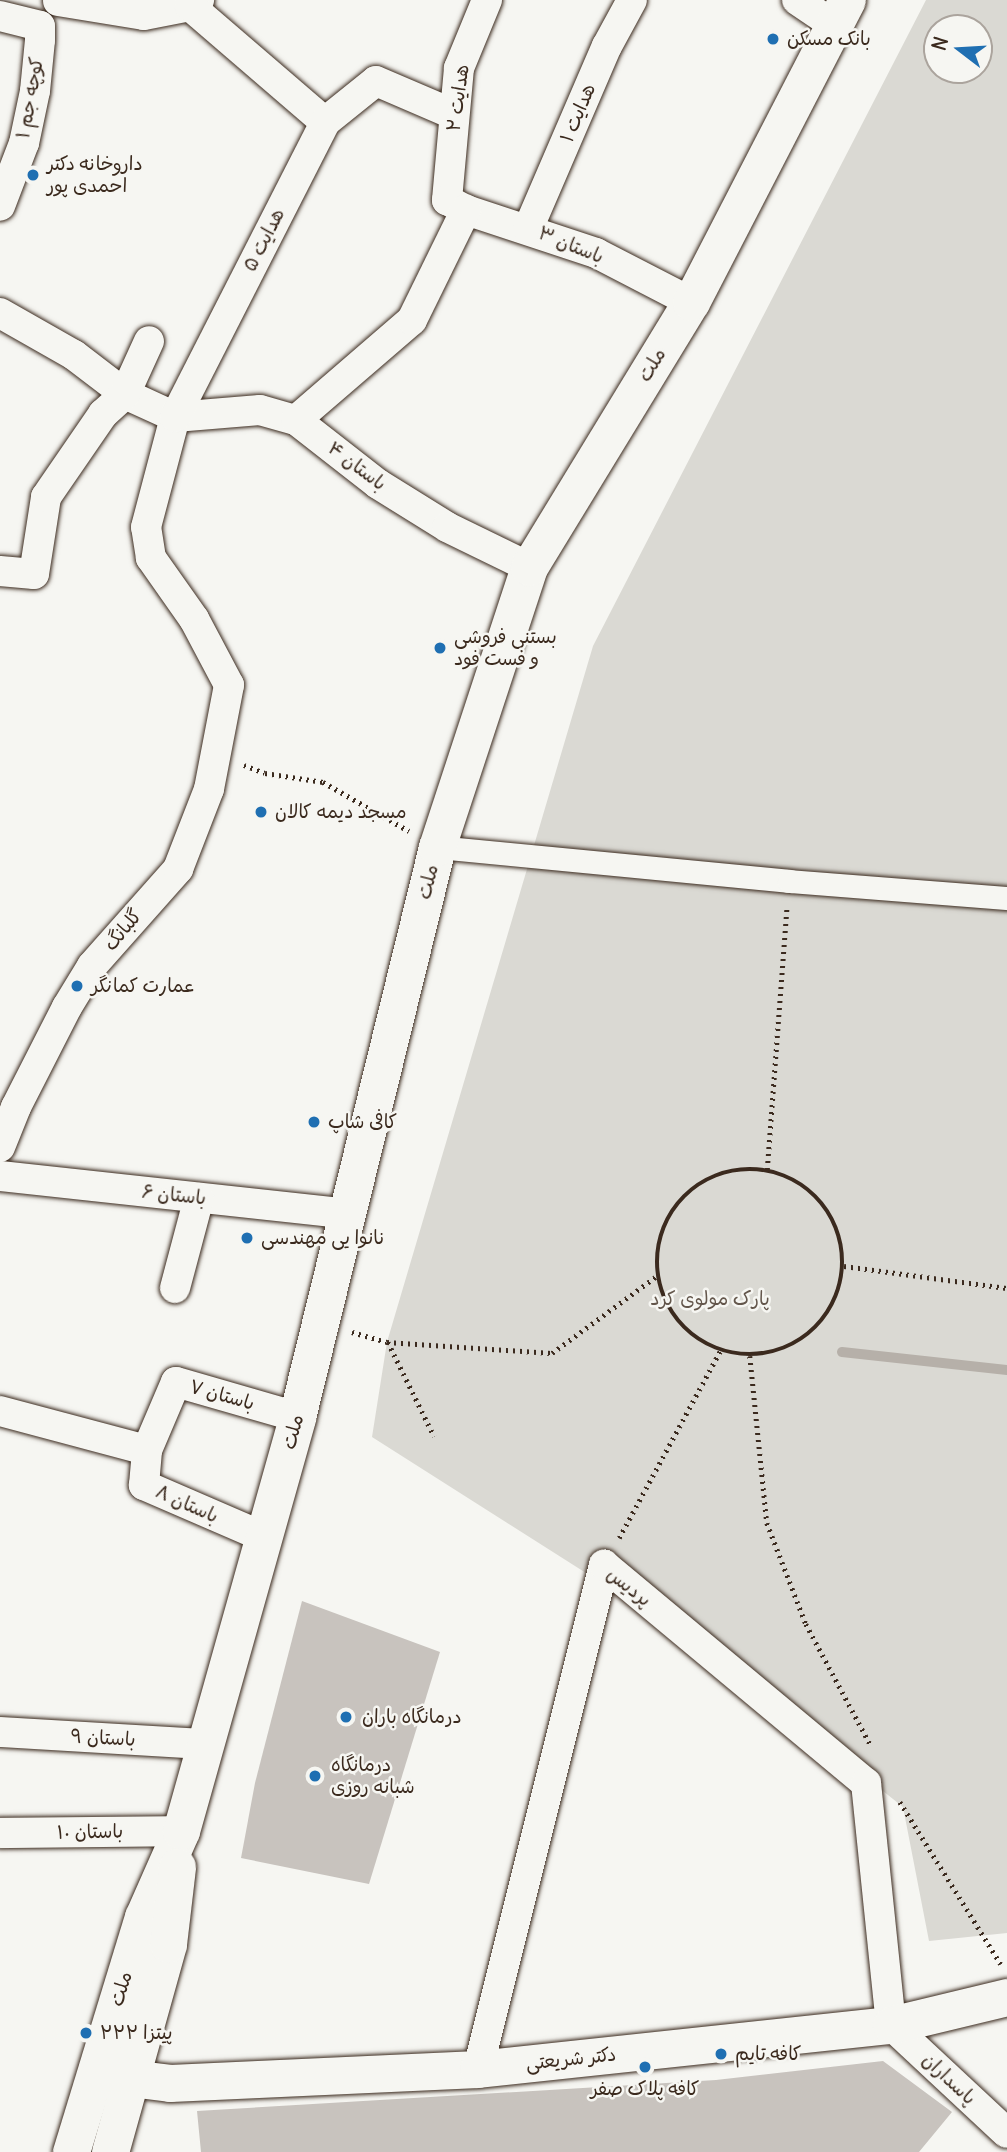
<!DOCTYPE html>
<html>
<head>
<meta charset="utf-8">
<style>
	body { margin:0 }
	#map { position:relative; width:1007px; height:2152px; overflow:hidden; background:#f6f6f2; font-family:Delius,"Playpen Sans Arabic",sans-serif }
	div>[style] { position:absolute }
	.green>* { inset:0; background:#dad9d3 }
	.stream>* { height:10px; margin:-5px; padding:0 5px; transform-origin:5px; border-radius:5px; background:#b6b0a9 }
	.building>* { inset:0; background:#c8c3be }
	.path>* { height:4.5px; margin-top:-2.25px; transform-origin:0; background:repeating-linear-gradient(90deg,#3b2a1e 0 2px,transparent 0 7px) }
	.path>.ring { margin:-2.25px; padding:0; box-sizing:content-box; background:none; border:4.5px solid #3b2a1e; border-radius:50% }
	.roads { filter:drop-shadow(0 0 2px #3b2a1e) drop-shadow(0 0 2px #3b2a1e) }
	.pedestrian>* { height:23px; margin:-11.5px; padding:0 11.5px; transform-origin:11.5px; border-radius:11.5px; background:#f6f6f2 }
	.minor>* { height:30px; margin:-15px; padding:0 15px; transform-origin:15px; border-radius:15px; background:#f6f6f2 }
	.tertiary>* { height:37px; margin:-18.5px; padding:0 18.5px; transform-origin:18.5px; border-radius:18.5px; background:#f6f6f2 }
	.dots>* { width:19px; height:19px; translate:-50% -50%; box-sizing:border-box; border:4px solid #f6f6f2; border-radius:50% }
	span { translate:-50% -50%; white-space:nowrap; text-align:center; line-height:1.15; -webkit-text-stroke:5px #f6f6f2; paint-order:stroke }
	.poi-label { font-size:19px; color:#3b2a1e }
	.left { translate:0 -50%; text-align:left }
	.street-label { font-size:19px; color:#3b2a1e }
	.park-label { font-size:19px; color:#63564b }
	.north { position:absolute; left:923px; top:14px; width:70px; height:70px; box-sizing:border-box; background:#f6f6f2; border:2px solid #aba49d; border-radius:50%; rotate:287deg; font-size:19px; font-weight:700; line-height:28px; text-align:center; color:#3b2a1e }
	.north::after { content:''; display:block; margin:auto; width:24px; height:32px; background:#1f6fb2; clip-path:polygon(50% 0,100% 100%,50% 72%,0 100%) }
</style>
</head>
<body>
<div id="map">
	<div class="green">
		<i style="clip-path:polygon(evenodd,926px 0,1007px 0,1007px 1933px,929px 1941px,903px 1807px,704px 1648px,372px 1437px,387px 1342px,593px 646px,926px 0,937px 28px,979px 28px,979px 70px,937px 70px,937px 28px)"></i>
	</div>
	<div class="stream">
		<i style="left:842px;top:1352px;width:166px;rotate:6.2deg"></i>
	</div>
	<div class="building">
		<i style="clip-path:polygon(302px 1601px,440px 1652px,369px 1884px,241px 1858px,255px 1783px)"></i>
		<i style="clip-path:polygon(883px 2061px,952px 2112px,919px 2152px,201px 2152px,197px 2111px,716px 2080px)"></i>
	</div>
	<div class="path">
		<i style="left:244px;top:765px;width:22px;rotate:21deg"></i>
		<i style="left:265px;top:773px;width:59px;rotate:8.8deg"></i>
		<i style="left:323px;top:782px;width:99px;rotate:29.7deg"></i>
		<i class="ring" style="left:657px;top:1169px;width:181.5px;height:181.5px"></i>
		<i style="left:767px;top:1170px;width:264px;rotate:-85.7deg"></i>
		<i style="left:844px;top:1266px;width:164px;rotate:7.7deg"></i>
		<i style="left:352px;top:1332px;width:36px;rotate:16deg"></i>
		<i style="left:387px;top:1342px;width:165px;rotate:3.8deg"></i>
		<i style="left:552px;top:1353px;width:132px;rotate:-36.3deg"></i>
		<i style="left:388px;top:1342px;width:105px;rotate:63.9deg"></i>
		<i style="left:750px;top:1356px;width:168px;rotate:84.2deg"></i>
		<i style="left:767px;top:1523px;width:108px;rotate:68.9deg"></i>
		<i style="left:806px;top:1624px;width:136px;rotate:61.9deg"></i>
		<i style="left:619px;top:1538px;width:213px;rotate:-61.6deg"></i>
		<i style="left:900px;top:1802px;width:191px;rotate:58.1deg"></i>
	</div>
	<div class="roads">
		<div class="pedestrian">
			<i style="left:437px;top:847px;width:354px;rotate:5.5deg"></i>
			<i style="left:789px;top:881px;width:219px;rotate:4.5deg"></i>
		</div>
		<div class="minor">
			<i style="left:487px;top:0;width:74px;rotate:112.4deg"></i>
			<i style="left:459px;top:68px;width:133px;rotate:95.2deg"></i>
			<i style="left:447px;top:200px;width:21px;rotate:28deg"></i>
			<i style="left:466px;top:210px;width:137px;rotate:18.3deg"></i>
			<i style="left:596px;top:253px;width:107px;rotate:27.3deg"></i>
			<i style="left:797px;top:0;width:45px;rotate:34deg"></i>
			<i style="left:58px;top:1px;width:87px;rotate:9.2deg"></i>
			<i style="left:144px;top:15px;width:47px;rotate:-11.1deg"></i>
			<i style="left:190px;top:6px;width:11px;rotate:-34deg"></i>
			<i style="left:190px;top:6px;width:178px;rotate:40.7deg"></i>
			<i style="left:0;top:16px;width:41px;rotate:14deg"></i>
			<i style="left:40px;top:26px;width:14px;rotate:90deg"></i>
			<i style="left:40px;top:40px;width:51px;rotate:95.6deg"></i>
			<i style="left:35px;top:91px;width:53px;rotate:101.9deg"></i>
			<i style="left:24px;top:143px;width:67px;rotate:110.9deg"></i>
			<i style="left:528px;top:229px;width:199px;rotate:-66.7deg"></i>
			<i style="left:607px;top:46px;width:52px;rotate:-61.5deg"></i>
			<i style="left:0;top:313px;width:85px;rotate:29.6deg"></i>
			<i style="left:74px;top:355px;width:64px;rotate:37.4deg"></i>
			<i style="left:125px;top:394px;width:55px;rotate:24.7deg"></i>
			<i style="left:175px;top:417px;width:85px;rotate:-4.7deg"></i>
			<i style="left:260px;top:410px;width:37px;rotate:16deg"></i>
			<i style="left:296px;top:420px;width:104px;rotate:38deg"></i>
			<i style="left:378px;top:484px;width:81px;rotate:31.9deg"></i>
			<i style="left:447px;top:527px;width:91px;rotate:26deg"></i>
			<i style="left:296px;top:420px;width:153px;rotate:-40.8deg"></i>
			<i style="left:412px;top:320px;width:123px;rotate:-63.9deg"></i>
			<i style="left:0;top:571px;width:34px;rotate:5deg"></i>
			<i style="left:34px;top:574px;width:78px;rotate:-81.1deg"></i>
			<i style="left:46px;top:497px;width:101px;rotate:-55.5deg"></i>
			<i style="left:103px;top:414px;width:30px;rotate:-42deg"></i>
			<i style="left:125px;top:394px;width:58px;rotate:-65.6deg"></i>
			<i style="left:0;top:1147px;width:43px;rotate:-68.2deg"></i>
			<i style="left:16px;top:1107px;width:112px;rotate:-63deg"></i>
			<i style="left:67px;top:1007px;width:48px;rotate:-58.6deg"></i>
			<i style="left:92px;top:966px;width:130px;rotate:-48.4deg"></i>
			<i style="left:178px;top:869px;width:86px;rotate:-68.8deg"></i>
			<i style="left:209px;top:789px;width:106px;rotate:-79.1deg"></i>
			<i style="left:229px;top:685px;width:75px;rotate:-117.9deg"></i>
			<i style="left:194px;top:619px;width:75px;rotate:-125.2deg"></i>
			<i style="left:151px;top:558px;width:31px;rotate:-99deg"></i>
			<i style="left:146px;top:527px;width:114px;rotate:-75.2deg"></i>
			<i style="left:175px;top:417px;width:331px;rotate:-63deg"></i>
			<i style="left:325px;top:122px;width:65px;rotate:-38.8deg"></i>
			<i style="left:376px;top:81px;width:84px;rotate:23.2deg"></i>
			<i style="left:0;top:1176px;width:350px;rotate:6.2deg"></i>
			<i style="left:175px;top:1288px;width:93px;rotate:-75.1deg"></i>
			<i style="left:0;top:1411px;width:152px;rotate:14.9deg"></i>
			<i style="left:264px;top:1537px;width:131px;rotate:-156.6deg"></i>
			<i style="left:144px;top:1485px;width:35px;rotate:-85deg"></i>
			<i style="left:147px;top:1450px;width:74px;rotate:-66.9deg"></i>
			<i style="left:176px;top:1382px;width:126px;rotate:16.1deg"></i>
			<i style="left:0;top:1732px;width:205px;rotate:3.4deg"></i>
			<i style="left:0;top:1833px;width:181px;rotate:-0.6deg"></i>
			<i style="left:478px;top:2069px;width:520px;rotate:-75.96deg"></i>
			<i style="left:604px;top:1565px;width:341px;rotate:39.8deg"></i>
			<i style="left:866px;top:1783px;width:243px;rotate:84.1deg"></i>
			<i style="left:891px;top:2025px;width:158px;rotate:43deg"></i>
		</div>
		<div class="tertiary">
			<i style="left:130px;top:2078px;width:40px;rotate:7.1deg"></i>
			<i style="left:170px;top:2083px;width:308px;rotate:-2.6deg"></i>
			<i style="left:478px;top:2069px;width:415px;rotate:-6.1deg"></i>
			<i style="left:891px;top:2025px;width:119px;rotate:-13.6deg"></i>
			<i style="left:71px;top:2152px;width:246px;rotate:-73deg"></i>
			<i style="left:143px;top:1917px;width:94px;rotate:-66.2deg"></i>
			<i style="left:181px;top:1831px;width:430px;rotate:-74.3deg"></i>
			<i style="left:297px;top:1417px;width:587px;rotate:-76.2deg"></i>
			<i style="left:437px;top:847px;width:295px;rotate:-71.8deg"></i>
			<i style="left:529px;top:567px;width:311px;rotate:-58.6deg"></i>
			<i style="left:691px;top:302px;width:340px;rotate:-62.7deg"></i>
			<i style="left:110px;top:2152px;width:216px;rotate:-74.4deg"></i>
			<i style="left:168px;top:1944px;width:78px;rotate:-83.3deg"></i>
		</div>
	</div>
	<div class="dots">
		<i style="left:773px;top:39px;background:#1f6fb2"></i>
		<i style="left:33px;top:175px;background:#1f6fb2"></i>
		<i style="left:440px;top:648px;background:#1f6fb2"></i>
		<i style="left:261px;top:812px;background:#1f6fb2"></i>
		<i style="left:77px;top:986px;background:#1f6fb2"></i>
		<i style="left:314px;top:1122px;background:#1f6fb2"></i>
		<i style="left:247px;top:1238px;background:#1f6fb2"></i>
		<i style="left:346px;top:1717px;background:#1f6fb2"></i>
		<i style="left:315px;top:1776px;background:#1f6fb2"></i>
		<i style="left:86px;top:2033px;background:#1f6fb2"></i>
		<i style="left:721px;top:2054px;background:#1f6fb2"></i>
		<i style="left:645px;top:2067px;background:#1f6fb2"></i>
	</div>
	<div class="poi-label">
		<span class="left" style="left:787px;top:39px">بانک مسکن</span>
		<span class="left" style="left:47px;top:175px">داروخانه دکتر<br>احمدی پور</span>
		<span class="left" style="left:454px;top:648px">بستنی فروشی<br>و فست فود</span>
		<span class="left" style="left:275px;top:812px">مسجد دیمه کالان</span>
		<span class="left" style="left:91px;top:986px">عمارت کمانگر</span>
		<span class="left" style="left:328px;top:1122px">کافی شاپ</span>
		<span class="left" style="left:261px;top:1238px">نانوا یی مهندسی</span>
		<span class="left" style="left:362px;top:1717px">درمانگاه باران</span>
		<span class="left" style="left:331px;top:1776px">درمانگاه<br>شبانه روزی</span>
		<span class="left" style="left:100px;top:2033px">پیتزا ۲۲۲</span>
		<span class="left" style="left:735px;top:2054px">کافه تایم</span>
		<span style="left:645px;top:2089px">کافه پلاک صفر</span>
	</div>
	<div class="street-label">
		<span style="left:30px;top:98px;rotate:-80deg">۱ کوچه جم</span>
		<span style="left:458px;top:98px;rotate:-82deg">هدایت ۲</span>
		<span style="left:578px;top:113px;rotate:-67deg">هدایت ۱</span>
		<span style="left:264px;top:240px;rotate:-63deg">هدایت ۵</span>
		<span style="left:571px;top:245px;rotate:22deg">باستان ۳</span>
		<span style="left:652px;top:365px;rotate:-59deg">ملت</span>
		<span style="left:357px;top:466px;rotate:37deg">باستان ۴</span>
		<span style="left:428px;top:882px;rotate:-76deg">ملت</span>
		<span style="left:123px;top:930px;rotate:-50deg">گلبانگ</span>
		<span style="left:174px;top:1195px;rotate:6deg">باستان ۶</span>
		<span style="left:222px;top:1395px;rotate:16deg">باستان ۷</span>
		<span style="left:293px;top:1432px;rotate:-75deg">ملت</span>
		<span style="left:187px;top:1504px;rotate:24deg">باستان ۸</span>
		<span style="left:629px;top:1587px;rotate:38deg">پردیس</span>
		<span style="left:103px;top:1738px;rotate:3deg">باستان ۹</span>
		<span style="left:90px;top:1832px;rotate:-1deg">باستان ۱۰</span>
		<span style="left:121px;top:1989px;rotate:-73deg">ملت</span>
		<span style="left:571px;top:2059px;rotate:-6deg">دکتر شریعتی</span>
		<span style="left:949px;top:2079px;rotate:43deg">پاسداران</span>
	</div>
	<div class="park-label">
		<span style="left:710px;top:1299px">پارک مولوی کرد</span>
	</div>
	<div class="north">N</div>
</div>
</body>
</html>
